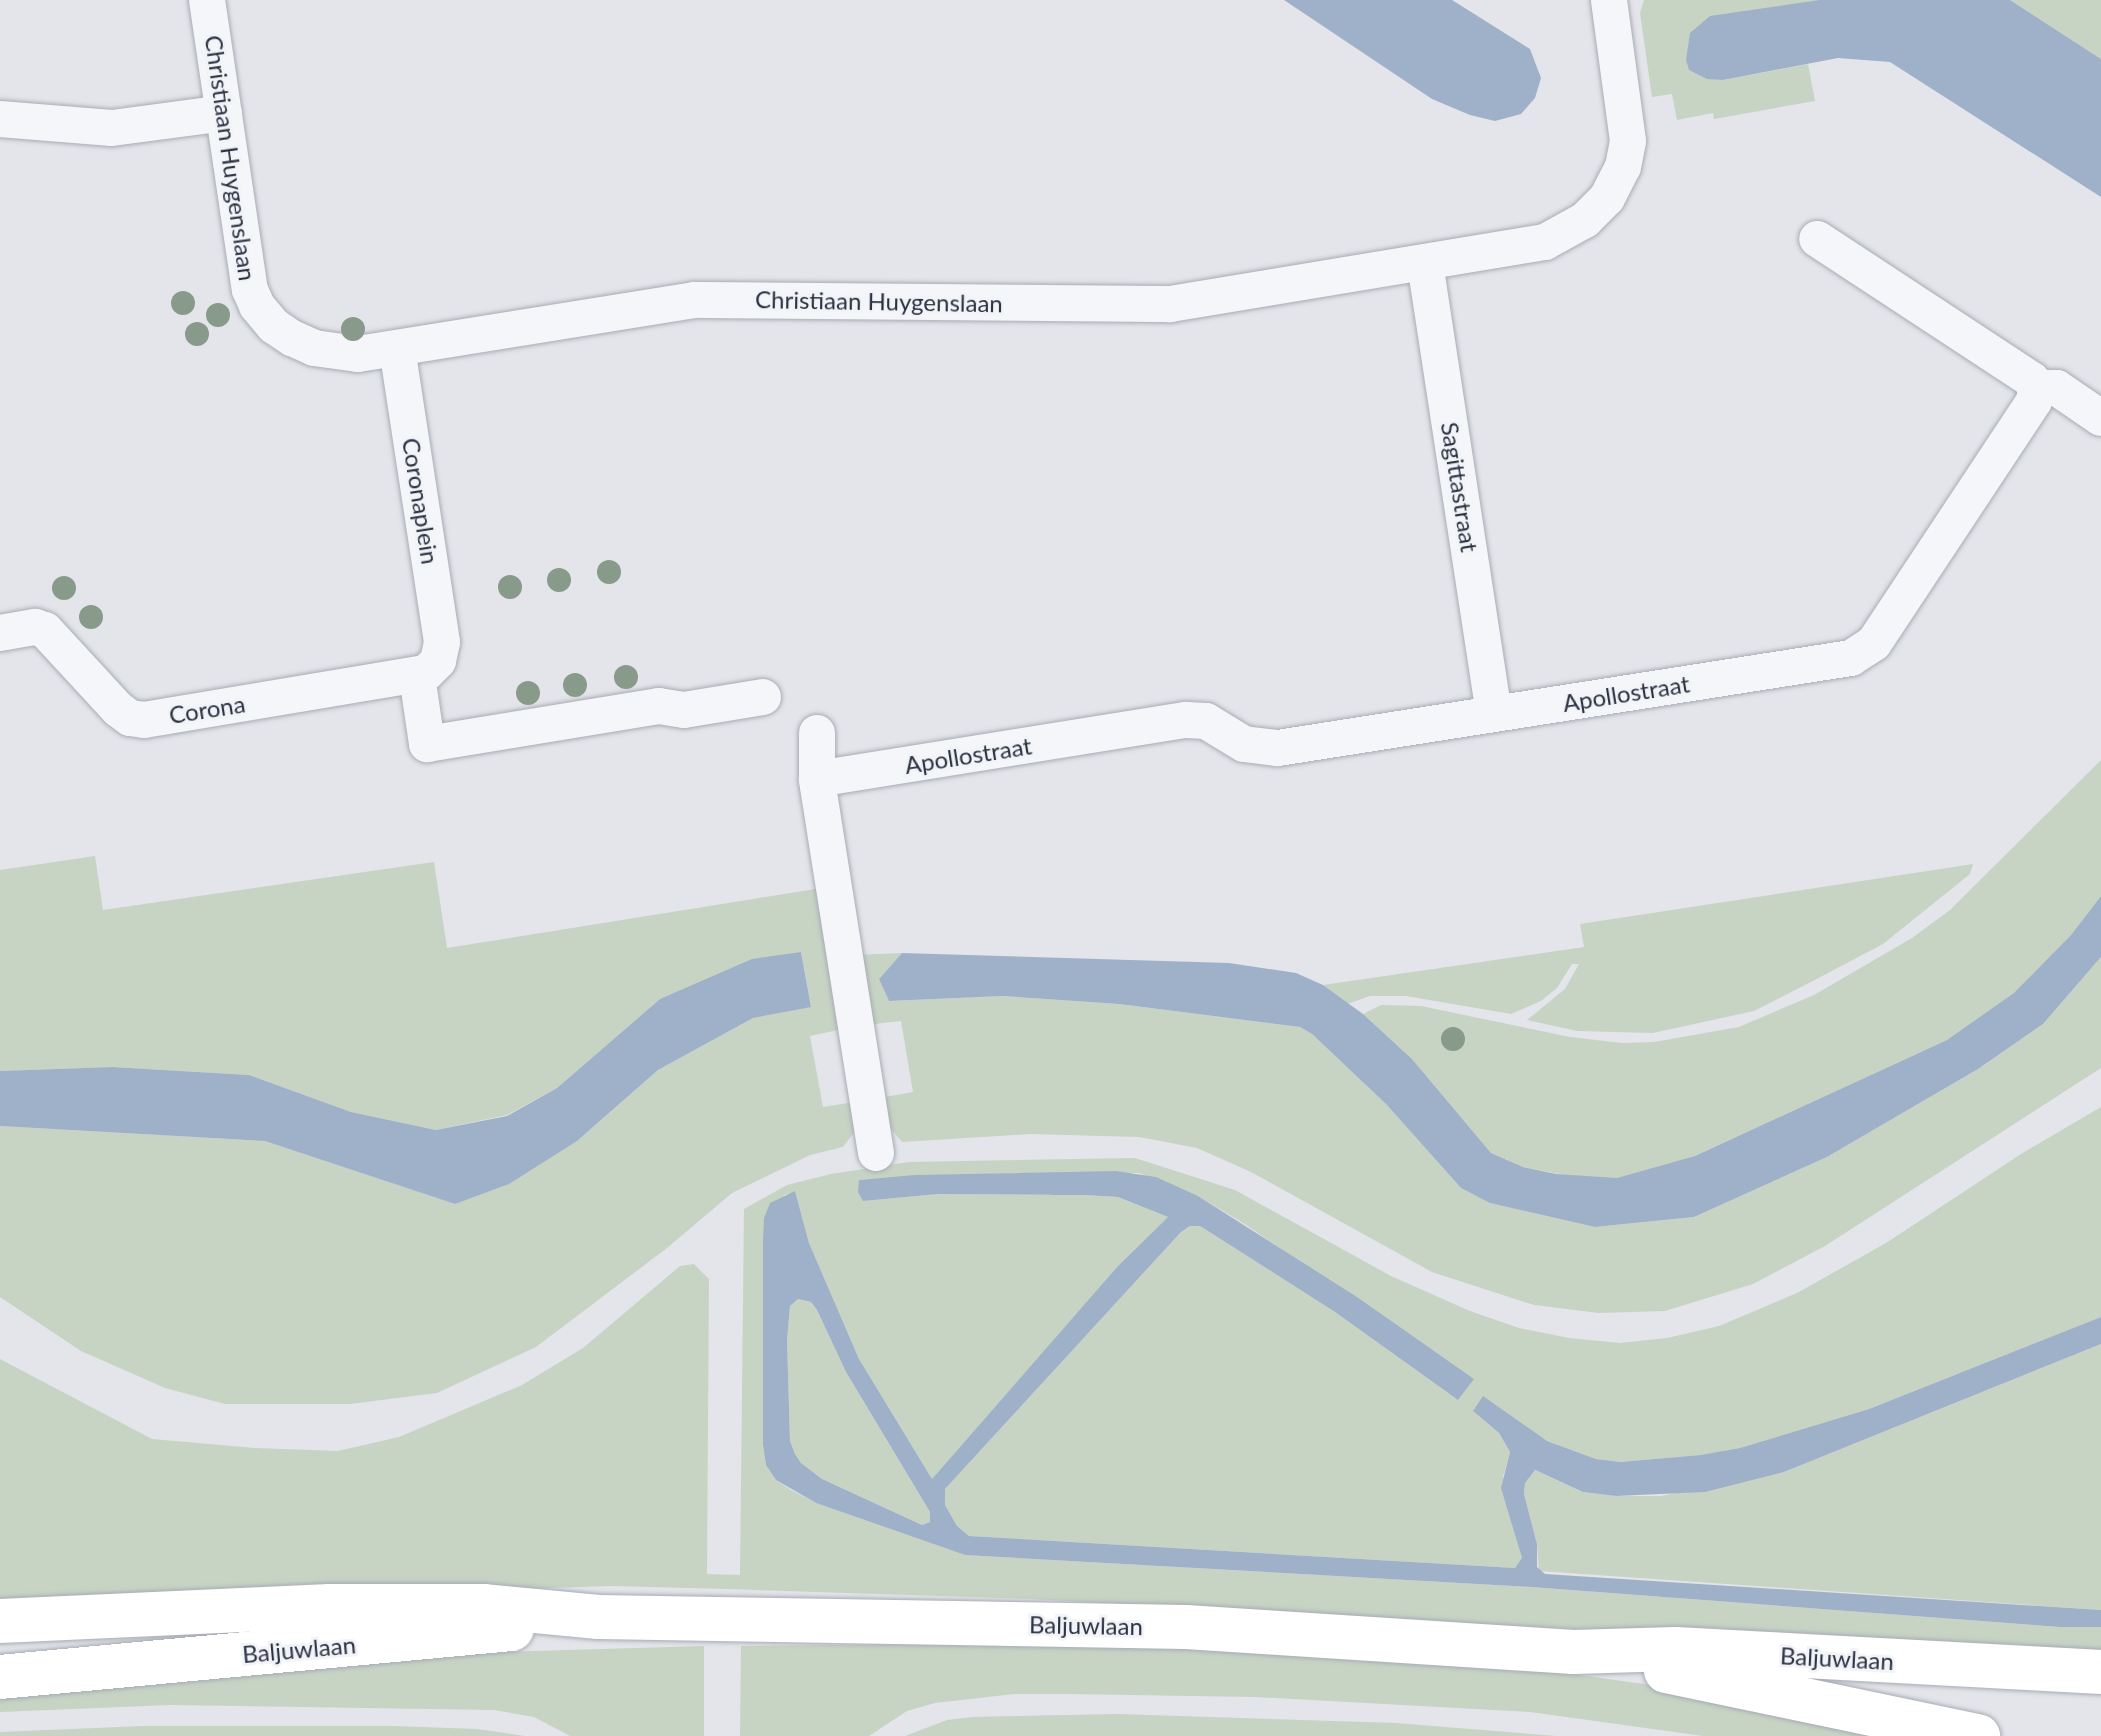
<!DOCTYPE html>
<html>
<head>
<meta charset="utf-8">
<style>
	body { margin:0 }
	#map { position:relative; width:2101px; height:1736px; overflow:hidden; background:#e3e5ea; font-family:Lato,sans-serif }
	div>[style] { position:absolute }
	.green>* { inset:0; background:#c7d4c4 }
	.water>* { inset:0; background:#9fb1c9 }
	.roads { filter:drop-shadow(0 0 2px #a8acb4) drop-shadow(0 0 2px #a8acb4) }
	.street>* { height:36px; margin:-18px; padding:0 18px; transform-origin:18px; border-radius:18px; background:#f5f6f9 }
	.secondary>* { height:44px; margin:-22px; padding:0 22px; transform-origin:22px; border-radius:22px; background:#fff }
	.trees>* { width:24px; height:24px; margin:-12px; border-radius:50%; background:#889a89 }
	span { translate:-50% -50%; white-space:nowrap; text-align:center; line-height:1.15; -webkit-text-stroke:6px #f2f4f8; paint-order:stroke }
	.street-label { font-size:24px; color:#2b3242 }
</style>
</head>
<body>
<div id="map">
	<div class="green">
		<i style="clip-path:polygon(1644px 0,1819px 0,1710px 17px,1723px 80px,1808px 64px,1815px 101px,1714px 119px,1713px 113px,1677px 120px,1672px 94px,1652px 97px,1640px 13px)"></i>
		<i style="clip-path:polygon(2010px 0,2101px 0,2101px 59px)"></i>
		<i style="clip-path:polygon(2101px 760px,2101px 896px,2071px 935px,2014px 994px,1947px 1040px,1695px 1156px,1653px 1171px,1617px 1178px,1585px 1179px,1523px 1167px,1491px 1153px,1412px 1059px,1363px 1014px,1381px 1005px,1421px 1006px,1570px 1037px,1622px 1043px,1654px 1042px,1739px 1027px,1814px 995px,1912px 938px,1950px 910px)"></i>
		<i style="clip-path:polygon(95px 856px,103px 910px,434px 862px,447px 948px,822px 888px,843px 1029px,810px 1036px,823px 1107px,854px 1102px,859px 1126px,843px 1147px,810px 1155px,732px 1193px,667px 1248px,536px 1347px,437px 1393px,350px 1404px,225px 1404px,165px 1388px,81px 1351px,0 1297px,0 1126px,266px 1141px,455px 1204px,577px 1141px,658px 1070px,753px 1018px,811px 1006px,801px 952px,660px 999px,557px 1088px,507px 1115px,436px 1130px,351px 1112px,249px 1075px,112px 1067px,0 1071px,0 870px)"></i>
		<i style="clip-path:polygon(1973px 864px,1970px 874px,1883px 944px,1811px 982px,1754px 1011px,1653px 1033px,1577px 1031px,1527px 1020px,1565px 989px,1579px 964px,1572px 964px,1557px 988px,1541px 1001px,1511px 1014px,1406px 996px,1370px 996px,1347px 1004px,1323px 985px,1584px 947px,1580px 924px)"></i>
		<i style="clip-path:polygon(902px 953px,879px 979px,889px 1001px,1003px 996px,1119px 1004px,1300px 1027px,1312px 1034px,1386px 1104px,1461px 1188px,1491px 1203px,1595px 1227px,1694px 1217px,1827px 1157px,1978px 1069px,2043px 1024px,2101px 957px,2101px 1068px,1825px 1246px,1753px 1284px,1665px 1311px,1599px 1313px,1534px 1305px,1432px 1272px,1251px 1172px,1197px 1148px,1139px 1137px,1030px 1134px,902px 1142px,881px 1117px,879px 1098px,913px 1092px,901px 1021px,866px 1025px,855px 955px)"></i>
		<i style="clip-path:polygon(2101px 1107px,2101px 1317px,1869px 1409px,1740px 1448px,1700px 1455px,1619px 1462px,1596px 1459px,1547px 1441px,1524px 1427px,1473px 1411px,1499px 1433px,1510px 1452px,1503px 1477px,1522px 1559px,1515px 1568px,969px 1536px,957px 1526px,945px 1505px,945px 1489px,1181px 1232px,1190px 1226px,1200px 1226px,1335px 1312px,1458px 1400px,1473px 1379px,1243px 1223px,1198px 1196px,1139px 1173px,966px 1174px,859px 1180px,863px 1201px,938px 1194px,1084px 1195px,1118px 1197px,1168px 1217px,1117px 1267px,932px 1479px,859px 1359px,809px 1243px,795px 1192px,784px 1195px,763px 1241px,763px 1445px,766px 1465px,776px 1480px,791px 1490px,816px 1503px,965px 1555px,1531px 1587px,2060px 1627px,2101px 1627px,2101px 1659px,1032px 1599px,725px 1589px,612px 1586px,0 1605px,0 1359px,152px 1439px,255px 1448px,338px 1451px,399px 1437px,522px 1385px,583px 1348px,680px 1266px,694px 1264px,709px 1279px,707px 1574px,740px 1575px,744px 1209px,787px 1185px,831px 1174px,909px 1162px,1135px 1158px,1235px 1190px,1391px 1276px,1470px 1311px,1519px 1328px,1569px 1338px,1620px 1343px,1667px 1338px,1719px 1326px,1797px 1293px,1886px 1243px,2021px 1154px)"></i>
		<i style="clip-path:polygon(798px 1299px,811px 1302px,817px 1310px,846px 1372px,930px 1512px,930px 1522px,922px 1525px,822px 1479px,801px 1463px,795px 1454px,790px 1441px,787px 1340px,790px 1306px)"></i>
		<i style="clip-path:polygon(2101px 1344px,2101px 1610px,1539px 1571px,1537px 1544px,1524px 1494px,1525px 1483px,1534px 1470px,1583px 1492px,1616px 1496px,1661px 1496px,1784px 1472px)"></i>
		<i style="clip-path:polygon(942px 1644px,1131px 1646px,1551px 1671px,1708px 1693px,1874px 1736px,1703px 1736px,1530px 1712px,1254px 1697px,1068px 1694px,1014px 1694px,935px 1703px,907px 1711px,869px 1736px,740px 1736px,741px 1646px)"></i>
		<i style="clip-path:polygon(704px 1646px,704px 1736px,570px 1736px,534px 1717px,494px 1710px,169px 1705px,0 1712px,0 1686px,337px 1657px)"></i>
		<i style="clip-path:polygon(1118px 1714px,1396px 1723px,1556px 1736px,905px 1736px,947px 1720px,972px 1717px)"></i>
		<i style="clip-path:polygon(143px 1726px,395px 1726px,477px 1729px,525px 1736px,0 1736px,0 1732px)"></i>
	</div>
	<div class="water">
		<i style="clip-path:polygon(1284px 0,1452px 0,1530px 49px,1541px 78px,1535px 98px,1521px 114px,1495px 121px,1470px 115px,1432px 99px)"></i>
		<i style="clip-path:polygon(1819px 0,2010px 0,2101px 59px,2101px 197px,1890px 62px,1838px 58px,1723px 80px,1707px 79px,1689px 70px,1686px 60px,1690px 33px,1710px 16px)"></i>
		<i style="clip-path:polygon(2101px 896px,2101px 957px,2043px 1024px,1978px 1069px,1827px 1157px,1694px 1217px,1595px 1227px,1490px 1203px,1461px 1188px,1386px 1104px,1312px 1034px,1300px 1027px,1119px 1004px,1003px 996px,889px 1001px,879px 979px,902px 953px,1229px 963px,1296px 973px,1323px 985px,1363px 1014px,1412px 1059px,1491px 1153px,1523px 1167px,1556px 1174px,1617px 1178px,1695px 1156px,1947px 1040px,2014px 993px,2071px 935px)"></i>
		<i style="clip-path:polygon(801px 952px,811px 1007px,753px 1018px,658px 1070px,577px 1141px,509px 1184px,455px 1204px,265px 1141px,0 1126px,0 1071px,112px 1067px,249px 1075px,351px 1112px,436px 1130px,507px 1116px,557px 1088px,660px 999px,752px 959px)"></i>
		<i style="clip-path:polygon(evenodd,1116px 1171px,1156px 1177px,1198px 1196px,1357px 1297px,1474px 1379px,1458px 1400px,1335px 1312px,1200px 1226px,1190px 1226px,1181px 1232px,945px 1489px,945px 1505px,957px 1526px,969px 1536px,1515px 1568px,1522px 1558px,1501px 1488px,1510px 1452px,1499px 1433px,1473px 1411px,1483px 1396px,1547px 1441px,1596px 1459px,1620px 1462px,1700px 1455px,1740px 1448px,1869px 1409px,2101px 1317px,2101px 1344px,1784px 1472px,1705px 1492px,1616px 1496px,1583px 1492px,1535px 1470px,1525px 1483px,1524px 1494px,1537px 1544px,1537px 1567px,1545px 1574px,2101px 1610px,2101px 1627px,2060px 1627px,1531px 1587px,965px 1555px,816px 1503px,776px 1480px,766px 1465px,763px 1445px,763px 1241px,764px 1218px,770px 1203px,795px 1191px,809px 1243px,859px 1359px,932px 1479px,1117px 1267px,1168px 1217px,1118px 1197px,1084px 1195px,938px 1194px,863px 1201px,858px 1192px,859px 1180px,915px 1175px,1116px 1171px,798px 1299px,811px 1302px,817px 1310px,846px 1372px,930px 1512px,930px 1522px,922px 1525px,822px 1479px,801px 1463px,795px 1454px,790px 1441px,787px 1340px,790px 1306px,798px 1299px)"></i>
	</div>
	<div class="roads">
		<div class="street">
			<i style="left:207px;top:0;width:293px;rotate:81.6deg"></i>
			<i style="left:250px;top:290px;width:17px;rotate:66deg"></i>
			<i style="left:257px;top:306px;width:26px;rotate:50deg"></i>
			<i style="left:274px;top:326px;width:22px;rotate:34deg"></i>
			<i style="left:292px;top:338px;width:24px;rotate:24deg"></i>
			<i style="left:314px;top:348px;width:44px;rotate:7.8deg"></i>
			<i style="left:358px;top:354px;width:341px;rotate:-9.1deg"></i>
			<i style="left:695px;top:300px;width:475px;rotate:0.5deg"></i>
			<i style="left:1170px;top:304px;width:380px;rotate:-9.4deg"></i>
			<i style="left:1545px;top:242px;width:46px;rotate:-28.8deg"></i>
			<i style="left:1585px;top:220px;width:31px;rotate:-45deg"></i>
			<i style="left:1607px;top:198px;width:35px;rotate:-63deg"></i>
			<i style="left:1623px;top:167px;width:26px;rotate:-79deg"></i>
			<i style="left:1628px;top:141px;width:142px;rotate:-97.7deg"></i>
			<i style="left:0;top:119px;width:112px;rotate:4.6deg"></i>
			<i style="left:112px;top:128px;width:113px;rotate:-7.6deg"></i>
			<i style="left:1425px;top:263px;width:454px;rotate:81.3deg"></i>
			<i style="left:2036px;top:388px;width:21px"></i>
			<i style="left:2057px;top:388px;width:53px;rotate:34.3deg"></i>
			<i style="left:0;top:633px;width:36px;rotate:-10deg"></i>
			<i style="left:35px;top:627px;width:10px;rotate:17deg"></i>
			<i style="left:45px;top:630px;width:108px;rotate:47.3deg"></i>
			<i style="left:118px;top:709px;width:15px;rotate:37deg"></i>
			<i style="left:130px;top:718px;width:14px;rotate:8deg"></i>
			<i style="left:144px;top:720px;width:286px;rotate:-9.5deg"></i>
			<i style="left:426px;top:673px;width:17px;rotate:-45deg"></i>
			<i style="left:438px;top:661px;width:19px;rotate:-78deg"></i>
			<i style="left:442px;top:642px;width:297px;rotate:-98.7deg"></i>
			<i style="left:417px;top:676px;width:69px;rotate:81.6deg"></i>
			<i style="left:427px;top:744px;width:235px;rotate:-9.3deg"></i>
			<i style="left:659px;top:706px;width:25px;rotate:9deg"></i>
			<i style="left:684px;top:710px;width:80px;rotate:-9.3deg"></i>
			<i style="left:817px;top:733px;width:46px;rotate:90deg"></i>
			<i style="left:876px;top:1153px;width:379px;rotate:-99deg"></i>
			<i style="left:817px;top:779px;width:374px;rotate:-9.1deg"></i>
			<i style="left:1186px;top:720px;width:20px;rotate:3deg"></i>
			<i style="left:1206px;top:721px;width:44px;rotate:31.2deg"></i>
			<i style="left:1244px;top:744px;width:34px;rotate:7deg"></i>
			<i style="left:1278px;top:748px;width:580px;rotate:-8.93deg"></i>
			<i style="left:1851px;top:658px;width:27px;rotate:-33deg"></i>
			<i style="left:1874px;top:643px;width:290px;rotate:-56.5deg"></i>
			<i style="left:2034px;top:401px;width:13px;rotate:-81deg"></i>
			<i style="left:2036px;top:388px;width:9px;rotate:-117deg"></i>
			<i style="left:2032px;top:380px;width:257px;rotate:-146.7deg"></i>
		</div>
		<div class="secondary">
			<i style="left:0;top:1621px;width:330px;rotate:-2.6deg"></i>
			<i style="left:330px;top:1606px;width:154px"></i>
			<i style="left:484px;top:1606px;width:115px;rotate:5.5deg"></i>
			<i style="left:598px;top:1617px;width:588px;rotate:0.97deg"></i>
			<i style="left:1186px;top:1627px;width:388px;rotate:3.7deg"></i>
			<i style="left:1573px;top:1652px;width:103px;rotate:-1.7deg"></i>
			<i style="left:1676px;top:1649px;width:426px;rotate:3.1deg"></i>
			<i style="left:1666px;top:1671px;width:319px;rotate:11.8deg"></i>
			<i style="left:0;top:1677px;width:514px;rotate:-5.36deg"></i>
		</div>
	</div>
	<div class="trees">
		<i style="left:183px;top:303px"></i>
		<i style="left:218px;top:315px"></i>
		<i style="left:353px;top:329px"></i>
		<i style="left:197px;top:334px"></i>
		<i style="left:609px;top:572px"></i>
		<i style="left:559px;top:580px"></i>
		<i style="left:510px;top:587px"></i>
		<i style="left:64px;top:588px"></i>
		<i style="left:91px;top:617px"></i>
		<i style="left:626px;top:677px"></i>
		<i style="left:575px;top:685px"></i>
		<i style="left:528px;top:693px"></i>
		<i style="left:1453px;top:1039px"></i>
	</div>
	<div class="street-label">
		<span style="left:231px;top:158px;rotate:82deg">Christiaan Huygenslaan</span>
		<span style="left:879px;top:301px;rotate:1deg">Christiaan Huygenslaan</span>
		<span style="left:1460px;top:487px;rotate:81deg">Sagittastraat</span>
		<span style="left:421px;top:501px;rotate:81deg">Coronaplein</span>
		<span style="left:1626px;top:693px;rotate:-9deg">Apollostraat</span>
		<span style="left:207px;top:709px;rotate:-9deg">Corona</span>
		<span style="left:968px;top:755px;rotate:-9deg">Apollostraat</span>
		<span style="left:1086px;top:1625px;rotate:1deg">Baljuwlaan</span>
		<span style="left:299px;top:1649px;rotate:-5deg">Baljuwlaan</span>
		<span style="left:1837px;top:1658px;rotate:3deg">Baljuwlaan</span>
	</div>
</div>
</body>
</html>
